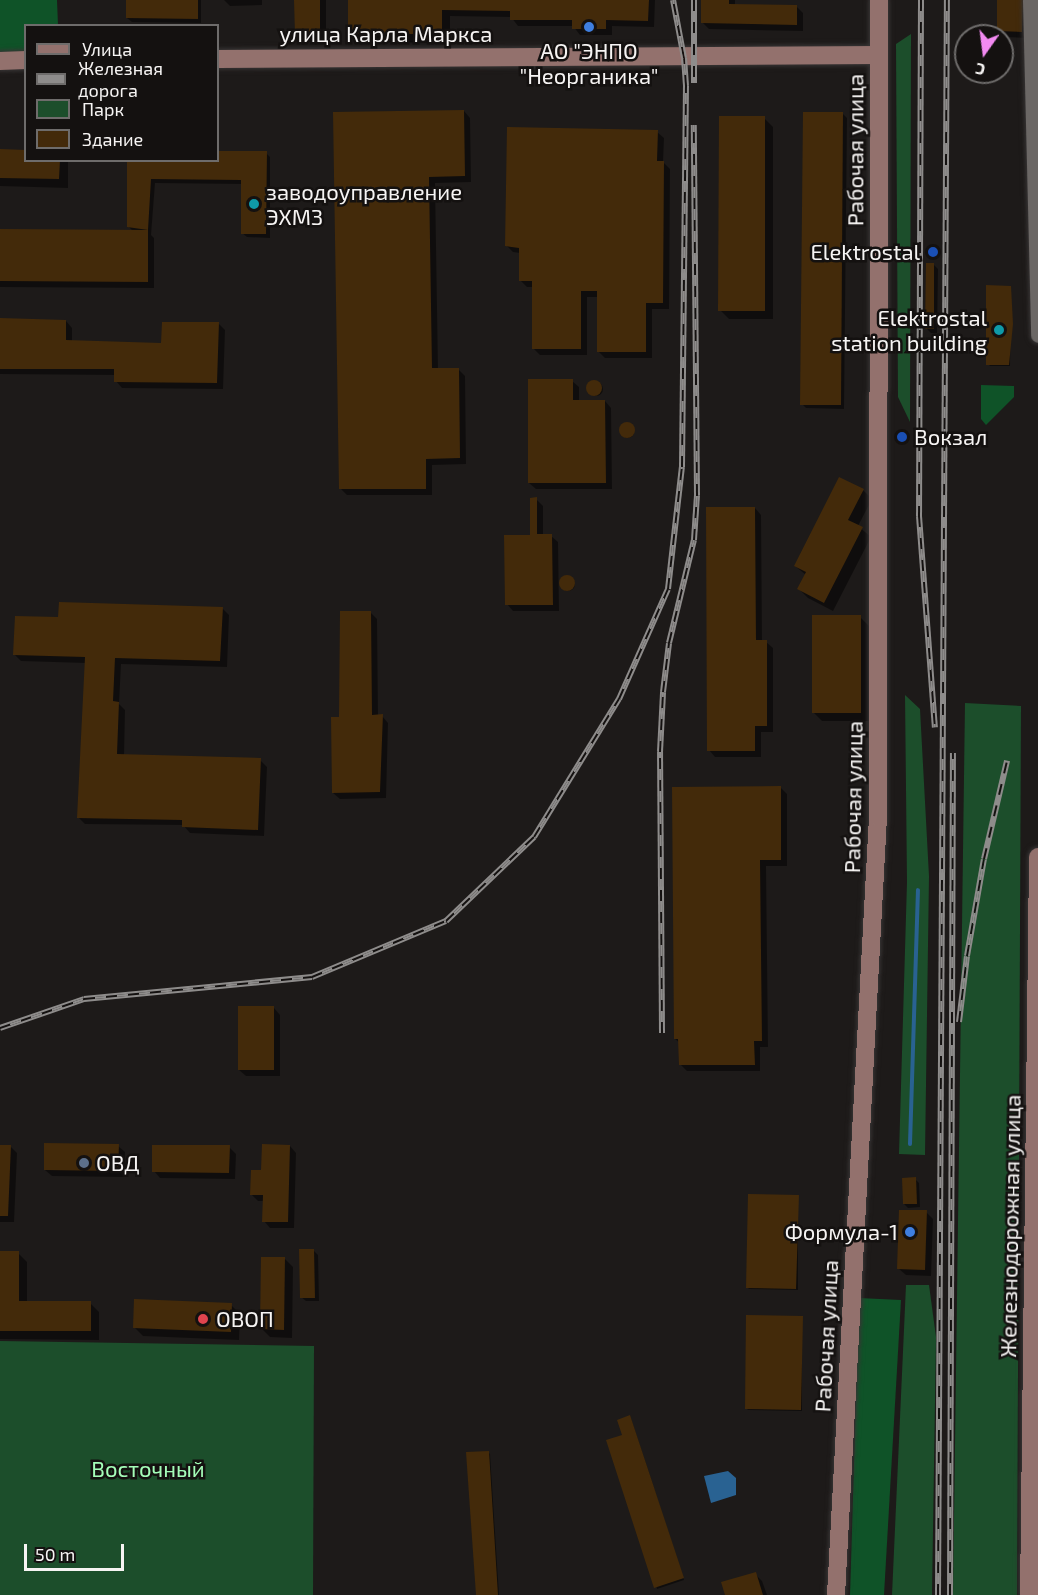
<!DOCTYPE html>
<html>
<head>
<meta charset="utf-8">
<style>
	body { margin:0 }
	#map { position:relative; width:1038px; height:1595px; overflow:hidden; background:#1d1a19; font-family:"Exo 2",sans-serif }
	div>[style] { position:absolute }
	.green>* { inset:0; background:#1c4e2b }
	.forest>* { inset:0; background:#0f5328 }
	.water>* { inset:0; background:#296292 }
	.shadow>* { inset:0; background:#0007 }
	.round { border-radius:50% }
	.stream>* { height:4px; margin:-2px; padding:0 2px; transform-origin:2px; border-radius:2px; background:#296292 }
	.building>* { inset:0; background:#432a0a }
	.roads { filter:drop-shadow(0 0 2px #383535) drop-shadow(0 0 2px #383535) }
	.street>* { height:15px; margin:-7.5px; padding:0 7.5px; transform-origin:7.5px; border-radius:7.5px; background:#6b6765 }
	.secondary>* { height:18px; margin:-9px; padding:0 9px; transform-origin:9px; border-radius:9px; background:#93716d }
	.rail>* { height:6px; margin-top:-3px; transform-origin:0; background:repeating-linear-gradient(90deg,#141110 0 11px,#8e8c8b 0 22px); box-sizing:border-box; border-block:2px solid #8e8c8b }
	.dots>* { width:16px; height:16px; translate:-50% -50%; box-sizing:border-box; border:3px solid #141110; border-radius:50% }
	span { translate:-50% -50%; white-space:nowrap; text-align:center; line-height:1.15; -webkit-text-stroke:5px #141110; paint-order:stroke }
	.street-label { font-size:22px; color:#f6f4f3 }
	.poi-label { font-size:22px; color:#f6f4f3 }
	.left { translate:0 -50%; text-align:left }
	.right { translate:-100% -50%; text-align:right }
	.park-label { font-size:22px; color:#a4fdb8 }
	.legend { position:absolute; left:24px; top:24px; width:195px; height:138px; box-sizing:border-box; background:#141110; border:2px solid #6e6c6b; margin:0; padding:8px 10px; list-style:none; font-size:18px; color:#f6f4f3 }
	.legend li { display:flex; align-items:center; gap:12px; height:30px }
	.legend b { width:30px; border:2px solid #6e6c6b }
	.north { position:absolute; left:954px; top:24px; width:60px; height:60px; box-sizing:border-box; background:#141110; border:2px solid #6e6c6b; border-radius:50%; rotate:194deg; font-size:16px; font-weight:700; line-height:24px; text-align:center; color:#f6f4f3 }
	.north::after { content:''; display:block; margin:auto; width:21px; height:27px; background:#f38af1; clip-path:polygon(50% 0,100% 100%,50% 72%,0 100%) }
	.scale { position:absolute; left:24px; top:1544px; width:100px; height:27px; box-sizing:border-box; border:3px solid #f6f4f3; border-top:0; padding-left:8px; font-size:18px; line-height:21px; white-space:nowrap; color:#f6f4f3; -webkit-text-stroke:4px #141110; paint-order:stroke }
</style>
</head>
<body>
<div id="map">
	<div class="green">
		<i style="clip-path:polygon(911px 34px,910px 422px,898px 397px,896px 44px)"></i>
		<i style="clip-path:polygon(905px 695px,920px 709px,929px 876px,925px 1155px,899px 1154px,907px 882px)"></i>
		<i style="clip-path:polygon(965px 703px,1021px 706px,1017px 1595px,953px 1595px)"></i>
		<i style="clip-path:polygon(906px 1285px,929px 1285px,936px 1337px,932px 1595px,892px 1595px)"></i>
		<i style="clip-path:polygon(0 1341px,314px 1346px,313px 1595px,0 1595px)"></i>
	</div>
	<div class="forest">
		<i style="clip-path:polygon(0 0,57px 0,58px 25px,26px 26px,25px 56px,0 57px)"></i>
		<i style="clip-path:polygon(981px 385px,1014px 386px,1014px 397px,986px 425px,981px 419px)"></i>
		<i style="clip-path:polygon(859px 1298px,901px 1300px,884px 1595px,850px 1595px)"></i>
	</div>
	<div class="water">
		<i style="clip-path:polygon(728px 1471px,736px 1478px,736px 1495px,711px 1503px,704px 1476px)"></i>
	</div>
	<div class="shadow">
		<i style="clip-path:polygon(127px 0,201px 0,201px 23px,132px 22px,127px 18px)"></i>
		<i style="clip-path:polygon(224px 0,262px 0,262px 5px,230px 6px)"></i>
		<i style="clip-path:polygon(296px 0,326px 0,326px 40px,303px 40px,296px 33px)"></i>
		<i style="clip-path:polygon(443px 0,655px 0,654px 27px,612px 26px,612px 35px,580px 35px,573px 26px,518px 26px,511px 17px,450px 16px,450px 43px,359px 42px,350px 33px)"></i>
		<i style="clip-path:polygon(702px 0,735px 0,735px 6px,797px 7px,803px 13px,803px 31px,709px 29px,702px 22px)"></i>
		<i style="clip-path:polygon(999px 0,1029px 0,1028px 38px,1005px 37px,998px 31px)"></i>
		<i style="clip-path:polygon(464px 111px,470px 118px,471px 182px,435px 183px,438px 369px,458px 369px,465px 376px,466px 464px,432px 465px,432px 495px,347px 495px,341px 489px,335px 113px)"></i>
		<i style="clip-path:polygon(843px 114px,847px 118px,844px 409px,806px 408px,802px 404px)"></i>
		<i style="clip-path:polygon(764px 118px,773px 127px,773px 319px,729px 319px,720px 310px)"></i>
		<i style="clip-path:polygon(657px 132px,664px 138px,663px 162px,670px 169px,669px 309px,652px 309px,652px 358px,605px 358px,598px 351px,598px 297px,587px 297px,587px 355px,540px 355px,533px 348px,533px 287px,527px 287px,520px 280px,520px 253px,513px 252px,506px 245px)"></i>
		<i style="clip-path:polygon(0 151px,26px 160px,68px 160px,68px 188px,0 186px)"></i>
		<i style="clip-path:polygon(218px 152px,266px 153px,270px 157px,270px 238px,247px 237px,242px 233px,243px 184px,155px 183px,151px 235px,154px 238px,154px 288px,0 287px,0 231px,133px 231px,128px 226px,129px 160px,218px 160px)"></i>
		<i style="clip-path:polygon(934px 265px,938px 269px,937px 333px,931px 333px,926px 328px)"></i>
		<i style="clip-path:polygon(1011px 287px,1010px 366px,990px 366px,988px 364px)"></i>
		<i style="clip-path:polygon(0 319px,66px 321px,72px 328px,72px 342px,162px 344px,218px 323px,225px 330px,223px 389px,122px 388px,116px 381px,116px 375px,0 374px)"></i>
		<i style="clip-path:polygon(572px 381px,579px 387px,579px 401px,605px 401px,611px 408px,612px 489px,536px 489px,529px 483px)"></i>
		<i class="round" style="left:589px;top:382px;width:14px;height:14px"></i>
		<i class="round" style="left:622px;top:426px;width:12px;height:12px"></i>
		<i style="clip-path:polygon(863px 490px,872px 499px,858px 526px,871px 537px,833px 611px,808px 598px,799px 589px,806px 575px,795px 566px)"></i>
		<i style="clip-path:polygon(536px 499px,543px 506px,543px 536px,551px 536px,558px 542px,559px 611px,513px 611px,507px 604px,532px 536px)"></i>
		<i style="clip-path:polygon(755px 508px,761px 515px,762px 642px,766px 642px,773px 648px,773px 732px,761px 732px,761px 757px,715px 757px,709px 750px)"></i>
		<i class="round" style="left:561px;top:577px;width:14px;height:14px"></i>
		<i style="clip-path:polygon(222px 608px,229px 615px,227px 667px,121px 664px,119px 704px,125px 710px,124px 756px,260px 760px,267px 767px,264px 836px,190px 833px,183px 825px,85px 824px,78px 817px,86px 663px,21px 661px,15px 655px,60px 619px)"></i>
		<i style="clip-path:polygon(371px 613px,377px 619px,378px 716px,382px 716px,388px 723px,386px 798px,340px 799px,333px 793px,340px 718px)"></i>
		<i style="clip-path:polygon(860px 617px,869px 626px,869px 721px,822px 721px,813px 712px)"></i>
		<i style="clip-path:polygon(780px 787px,787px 794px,787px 866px,766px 866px,768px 1047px,760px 1047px,760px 1071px,687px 1071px,680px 1064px,680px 1043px,675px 1039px)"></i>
		<i style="clip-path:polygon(274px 1008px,280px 1015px,280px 1076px,246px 1076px,239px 1070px)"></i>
		<i style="clip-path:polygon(0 1146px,10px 1146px,17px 1153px,14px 1222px,0 1222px)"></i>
		<i style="clip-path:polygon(118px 1146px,125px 1152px,124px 1177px,52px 1176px,45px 1170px)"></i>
		<i style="clip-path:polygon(290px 1146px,296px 1153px,294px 1228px,270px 1228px,264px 1221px,264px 1201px,258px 1201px,251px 1194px,263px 1172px)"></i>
		<i style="clip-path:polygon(229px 1147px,236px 1154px,235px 1179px,160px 1178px,154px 1171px)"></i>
		<i style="clip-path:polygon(915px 1179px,919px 1183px,920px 1207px,908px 1208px,904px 1204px)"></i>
		<i style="clip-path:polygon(798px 1197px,798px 1290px,749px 1289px,747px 1287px)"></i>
		<i style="clip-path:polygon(926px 1212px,933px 1219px,931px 1276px,906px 1275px,899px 1269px)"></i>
		<i style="clip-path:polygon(314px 1251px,318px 1255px,319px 1301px,306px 1301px,301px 1297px)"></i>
		<i style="clip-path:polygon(0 1253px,18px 1253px,27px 1262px,27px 1302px,90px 1303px,99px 1312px,99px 1340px,0 1339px)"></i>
		<i style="clip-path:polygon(284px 1258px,293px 1267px,292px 1338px,270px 1337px,261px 1328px)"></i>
		<i style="clip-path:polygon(231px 1305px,240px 1314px,239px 1340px,143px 1336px,134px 1327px)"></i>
		<i style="clip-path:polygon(802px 1318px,802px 1411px,748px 1410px,747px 1409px)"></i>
		<i style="clip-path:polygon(631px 1419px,684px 1580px,657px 1589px,624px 1436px)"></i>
		<i style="clip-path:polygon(488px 1452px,490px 1454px,499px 1595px,478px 1595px)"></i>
		<i style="clip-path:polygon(755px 1574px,762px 1581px,767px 1595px,726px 1595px)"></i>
	</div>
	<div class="stream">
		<i style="left:910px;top:1144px;width:254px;rotate:-88.2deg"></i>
	</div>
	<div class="building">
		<i style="clip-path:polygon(126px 0,198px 0,198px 19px,126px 18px)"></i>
		<i style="clip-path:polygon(294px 0,320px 0,320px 34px,295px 34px)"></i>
		<i style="clip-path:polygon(348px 0,649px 0,648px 21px,606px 20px,606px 29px,572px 29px,572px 20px,510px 20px,510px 11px,442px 10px,442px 34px,348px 34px)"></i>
		<i style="clip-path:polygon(701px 0,729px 0,729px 4px,797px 5px,797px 25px,701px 23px)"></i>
		<i style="clip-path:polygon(997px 0,1023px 0,1022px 32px,997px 31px)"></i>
		<i style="clip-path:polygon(464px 110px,465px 176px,429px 177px,432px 368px,459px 368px,460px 458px,426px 459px,426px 489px,339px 489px,333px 112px)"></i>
		<i style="clip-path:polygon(803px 112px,843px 112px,841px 405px,800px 405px)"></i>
		<i style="clip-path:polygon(719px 116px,765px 116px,765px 311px,718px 311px)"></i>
		<i style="clip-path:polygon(507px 127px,658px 130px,657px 161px,664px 161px,663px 303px,646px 303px,646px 352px,597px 352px,597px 291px,581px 291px,581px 349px,532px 349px,532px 281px,519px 281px,519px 248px,505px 246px)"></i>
		<i style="clip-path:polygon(0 149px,26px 150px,26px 160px,60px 160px,59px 179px,0 178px)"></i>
		<i style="clip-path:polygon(218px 151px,267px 151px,266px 234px,241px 234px,241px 180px,151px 179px,148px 230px,127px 227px,127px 160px,218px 160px)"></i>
		<i style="clip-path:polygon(0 229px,148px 230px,148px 282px,0 281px)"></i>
		<i style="clip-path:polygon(926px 263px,934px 263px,934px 329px,925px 329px)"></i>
		<i style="clip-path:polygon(986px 285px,1011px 286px,1013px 324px,1009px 365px,986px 365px)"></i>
		<i style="clip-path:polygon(0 318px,66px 320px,66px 340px,161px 343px,162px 322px,219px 322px,217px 383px,114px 382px,114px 369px,0 369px)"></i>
		<i style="clip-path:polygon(528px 379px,573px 379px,573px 400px,605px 400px,606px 483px,528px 483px)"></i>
		<i class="round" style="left:586px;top:380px;width:16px;height:16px"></i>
		<i class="round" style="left:619px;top:422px;width:16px;height:16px"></i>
		<i style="clip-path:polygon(839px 477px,864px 489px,848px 520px,863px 527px,824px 603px,797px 589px,806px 572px,794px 566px)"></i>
		<i style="clip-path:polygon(537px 497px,537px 534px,552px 534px,553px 605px,505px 605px,504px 535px,530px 535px,530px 498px)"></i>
		<i style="clip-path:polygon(706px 507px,755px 507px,756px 640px,767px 640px,767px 726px,755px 726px,755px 751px,707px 751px)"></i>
		<i class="round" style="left:559px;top:575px;width:16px;height:16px"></i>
		<i style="clip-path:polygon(59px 602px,223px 607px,220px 661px,115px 658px,113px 701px,119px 702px,117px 754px,261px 758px,258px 830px,182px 827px,182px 820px,77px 818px,85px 657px,13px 655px,15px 616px,58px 617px)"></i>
		<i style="clip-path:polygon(340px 611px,371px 611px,372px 715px,383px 714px,380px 792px,332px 793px,331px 717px,339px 717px)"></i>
		<i style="clip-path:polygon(812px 615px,861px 615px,861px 713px,812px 713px)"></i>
		<i style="clip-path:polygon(781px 786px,781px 860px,760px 860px,762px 1041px,754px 1041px,755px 1065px,679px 1065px,678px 1039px,674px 1039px,672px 787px)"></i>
		<i style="clip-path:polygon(238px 1006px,274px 1006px,274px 1070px,238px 1070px)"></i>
		<i style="clip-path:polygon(44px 1143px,119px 1144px,118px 1171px,44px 1170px)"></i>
		<i style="clip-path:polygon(262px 1144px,290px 1145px,288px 1222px,262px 1222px,263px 1195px,250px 1195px,251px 1170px,261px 1170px)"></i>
		<i style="clip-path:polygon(0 1145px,11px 1145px,8px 1216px,0 1216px)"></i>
		<i style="clip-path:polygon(152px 1145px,230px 1145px,229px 1173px,152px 1172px)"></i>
		<i style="clip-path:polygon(916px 1177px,917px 1204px,903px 1204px,902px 1178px)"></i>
		<i style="clip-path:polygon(748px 1194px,799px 1195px,796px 1289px,746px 1288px)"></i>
		<i style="clip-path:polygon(899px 1210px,927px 1210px,925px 1270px,897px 1269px)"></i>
		<i style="clip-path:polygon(299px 1249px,314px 1249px,315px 1298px,300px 1298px)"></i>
		<i style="clip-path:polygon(0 1251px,19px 1251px,19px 1301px,91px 1301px,91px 1331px,0 1331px)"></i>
		<i style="clip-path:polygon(261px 1257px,285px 1257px,284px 1330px,260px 1329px)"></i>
		<i style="clip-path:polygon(134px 1299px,232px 1303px,231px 1332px,133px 1328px)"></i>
		<i style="clip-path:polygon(746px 1315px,803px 1316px,801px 1410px,745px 1409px)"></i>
		<i style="clip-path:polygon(630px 1415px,684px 1578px,654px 1588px,606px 1440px,622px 1435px,617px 1420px)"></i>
		<i style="clip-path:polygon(489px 1451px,498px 1595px,476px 1595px,466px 1452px)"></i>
		<i style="clip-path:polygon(756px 1572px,763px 1595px,725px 1595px,721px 1582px)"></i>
	</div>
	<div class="roads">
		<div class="street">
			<i style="left:1030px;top:0;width:335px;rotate:88.6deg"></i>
		</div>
		<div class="secondary">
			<i style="left:218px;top:59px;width:660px;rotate:-0.35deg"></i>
			<i style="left:0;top:61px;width:26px;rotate:-2deg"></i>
			<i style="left:836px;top:1595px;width:779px;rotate:-86.91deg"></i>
			<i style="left:878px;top:817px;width:817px;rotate:-89.93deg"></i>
			<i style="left:1029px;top:1595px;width:738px;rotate:-89.3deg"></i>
		</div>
	</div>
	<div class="rail">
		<i style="left:694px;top:0;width:83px;rotate:90deg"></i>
		<i style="left:921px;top:0;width:516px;rotate:90.22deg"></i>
		<i style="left:919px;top:516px;width:212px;rotate:85.7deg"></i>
		<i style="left:959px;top:1022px;width:66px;rotate:-83.1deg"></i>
		<i style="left:967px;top:956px;width:98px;rotate:-80.1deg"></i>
		<i style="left:984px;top:859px;width:101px;rotate:-76.8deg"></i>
		<i style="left:0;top:1028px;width:89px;rotate:-19deg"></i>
		<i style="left:84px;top:999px;width:229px;rotate:-5.5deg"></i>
		<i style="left:312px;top:977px;width:145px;rotate:-22.7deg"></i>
		<i style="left:446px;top:921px;width:122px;rotate:-43.7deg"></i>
		<i style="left:534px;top:837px;width:162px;rotate:-58.4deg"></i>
		<i style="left:619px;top:699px;width:120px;rotate:-66deg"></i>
		<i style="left:668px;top:589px;width:123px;rotate:-83.5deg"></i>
		<i style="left:682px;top:467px;width:381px;rotate:-89.4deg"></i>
		<i style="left:686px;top:86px;width:28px;rotate:-94deg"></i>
		<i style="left:684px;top:58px;width:59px;rotate:-100.7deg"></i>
		<i style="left:662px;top:1033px;width:281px;rotate:-90.4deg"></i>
		<i style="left:660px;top:752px;width:60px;rotate:-87.1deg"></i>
		<i style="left:663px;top:692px;width:49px;rotate:-83deg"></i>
		<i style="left:669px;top:643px;width:106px;rotate:-76.4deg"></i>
		<i style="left:694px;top:540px;width:45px;rotate:-86.2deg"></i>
		<i style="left:697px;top:495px;width:370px;rotate:-90.5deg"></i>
		<i style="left:938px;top:1595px;width:1595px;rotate:-89.68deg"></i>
		<i style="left:950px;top:1595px;width:842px;rotate:-89.8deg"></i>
	</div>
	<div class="dots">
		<i style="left:589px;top:27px;background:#3f7fe0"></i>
		<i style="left:254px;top:204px;background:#0f9aa8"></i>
		<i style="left:933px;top:252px;background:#1a4fb4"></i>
		<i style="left:999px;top:330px;background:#0f9aa8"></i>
		<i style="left:902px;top:437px;background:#1a4fb4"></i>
		<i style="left:84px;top:1163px;background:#5c6f8a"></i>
		<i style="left:910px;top:1232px;background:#3f7fe0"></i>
		<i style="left:203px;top:1319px;background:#e0444e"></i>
	</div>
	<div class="street-label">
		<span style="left:386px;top:34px">улица Карла Маркса</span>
		<span style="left:855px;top:150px;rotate:-90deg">Рабочая улица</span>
		<span style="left:853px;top:797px;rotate:-89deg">Рабочая улица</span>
		<span style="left:1010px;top:1226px;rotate:-89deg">Железнодорожная улица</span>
		<span style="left:826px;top:1336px;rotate:-87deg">Рабочая улица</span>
	</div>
	<div class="poi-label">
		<span style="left:589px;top:63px">АО "ЭНПО<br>"Неорганика"</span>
		<span class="left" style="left:266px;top:204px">заводоуправление<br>ЭХМЗ</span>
		<span class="right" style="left:920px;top:252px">Elektrostal</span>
		<span class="right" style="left:987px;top:330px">Elektrostal<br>station building</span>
		<span class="left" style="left:914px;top:437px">Вокзал</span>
		<span class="left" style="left:96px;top:1163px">ОВД</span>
		<span class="right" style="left:898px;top:1232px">Формула-1</span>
		<span class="left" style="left:216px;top:1319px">ОВОП</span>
	</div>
	<div class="park-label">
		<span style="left:148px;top:1469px">Восточный</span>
	</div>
	<ul class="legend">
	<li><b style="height:8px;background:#93716d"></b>Улица</li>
	<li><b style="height:8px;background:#8e8c8b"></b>Железная дорога</li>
	<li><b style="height:16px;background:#1c4e2b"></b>Парк</li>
	<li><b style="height:16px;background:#432a0a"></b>Здание</li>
	</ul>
	<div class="north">С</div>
	<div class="scale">50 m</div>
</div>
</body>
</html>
